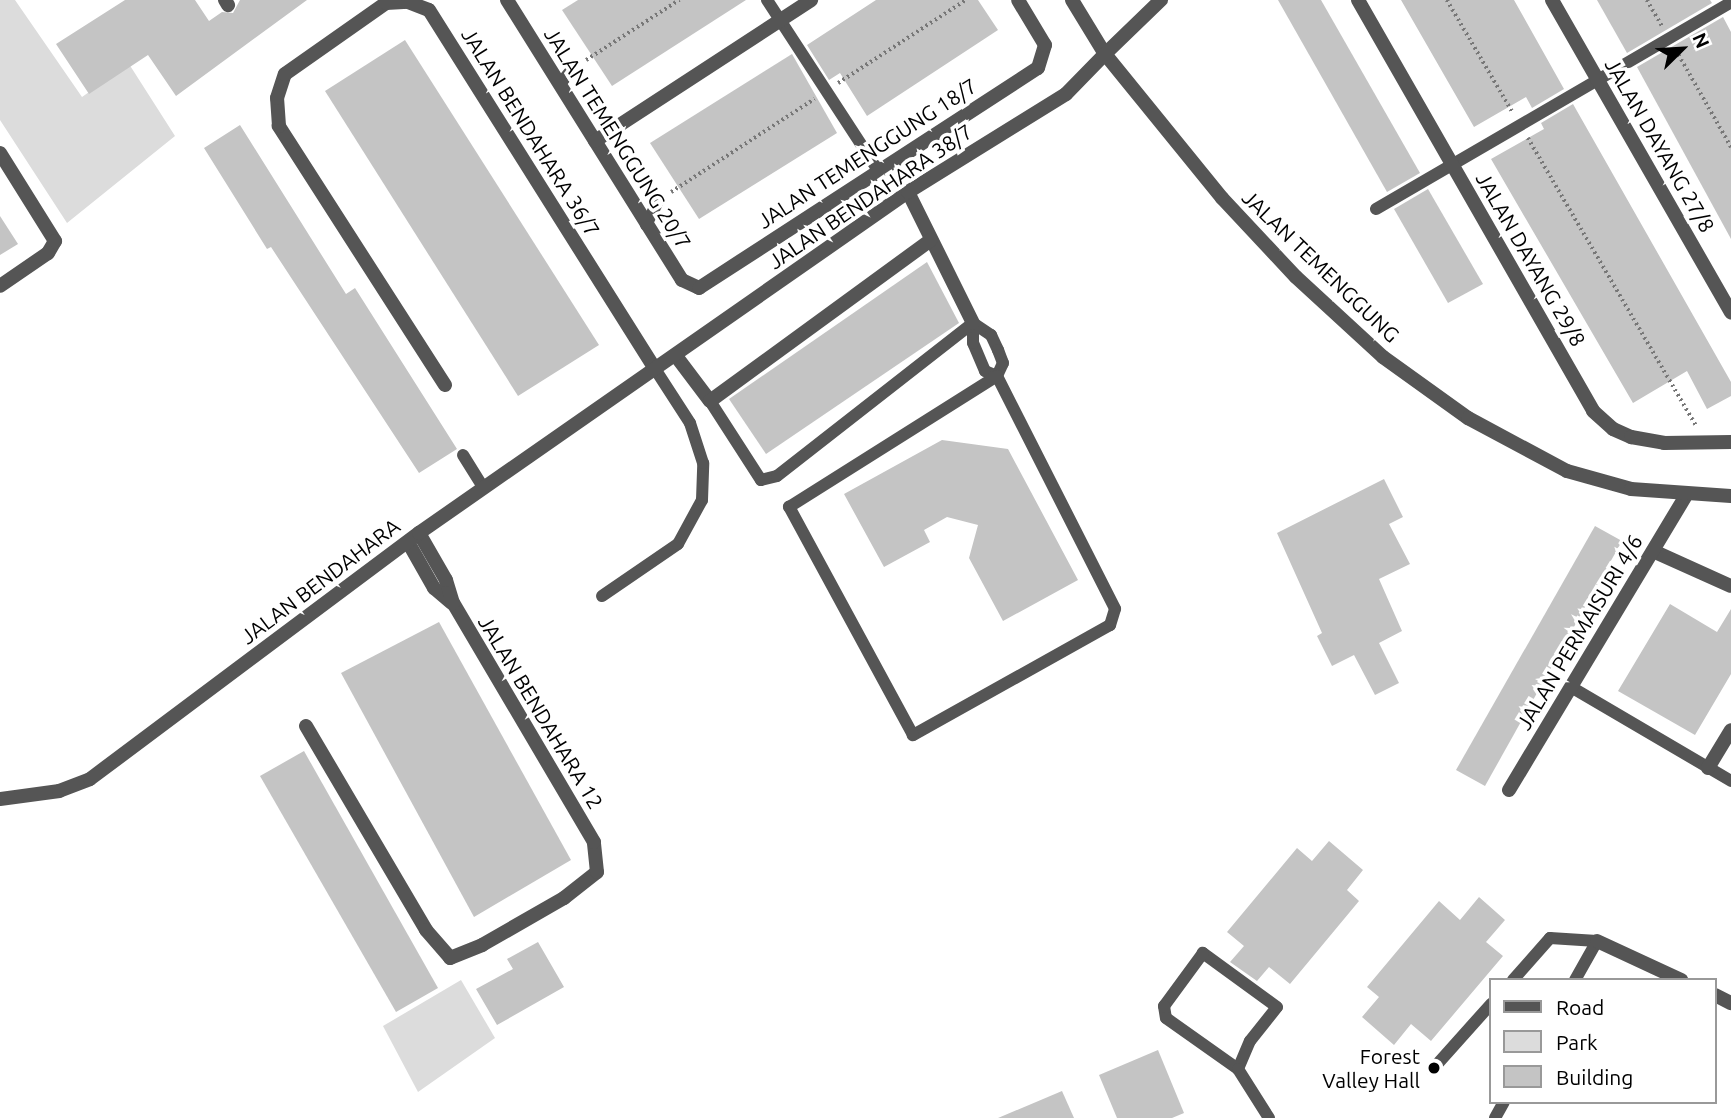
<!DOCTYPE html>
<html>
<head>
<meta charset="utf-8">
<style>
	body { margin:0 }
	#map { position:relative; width:1731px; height:1118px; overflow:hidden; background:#fff; font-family:Ubuntu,sans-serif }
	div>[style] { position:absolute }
	.green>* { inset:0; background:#dcdcdc }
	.building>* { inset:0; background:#c4c4c4 }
	.path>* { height:3.5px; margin-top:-1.75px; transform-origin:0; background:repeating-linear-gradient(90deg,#777 0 2px,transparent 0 5.5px) }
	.service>* { height:12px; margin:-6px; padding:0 6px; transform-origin:6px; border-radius:6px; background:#555 }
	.minor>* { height:14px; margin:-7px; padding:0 7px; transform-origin:7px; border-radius:7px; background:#555 }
	.tertiary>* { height:14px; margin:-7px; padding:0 7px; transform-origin:7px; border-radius:7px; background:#555 }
	.dots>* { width:19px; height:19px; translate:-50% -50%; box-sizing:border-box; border:4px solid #fff; border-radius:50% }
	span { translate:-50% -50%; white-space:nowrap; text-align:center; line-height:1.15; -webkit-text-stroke:7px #fff; paint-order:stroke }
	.street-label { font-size:21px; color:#000 }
	.poi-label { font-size:21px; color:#000 }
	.right { translate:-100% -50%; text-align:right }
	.legend { position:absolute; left:1489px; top:978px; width:228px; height:126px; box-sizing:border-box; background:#fff; border:2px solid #999; margin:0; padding:9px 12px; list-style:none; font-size:21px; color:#000 }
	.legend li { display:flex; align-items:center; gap:14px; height:35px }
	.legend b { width:35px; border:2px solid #999 }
	.north { position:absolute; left:1647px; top:14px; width:70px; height:70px; -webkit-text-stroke:5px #fff; paint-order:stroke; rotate:66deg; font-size:19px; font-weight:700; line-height:28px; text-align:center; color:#000 }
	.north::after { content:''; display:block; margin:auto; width:24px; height:32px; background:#000; clip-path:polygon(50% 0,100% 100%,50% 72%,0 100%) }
</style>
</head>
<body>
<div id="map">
	<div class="green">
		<i style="clip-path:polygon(0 0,15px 0,82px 97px,129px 64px,175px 136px,67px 223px,0 120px)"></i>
		<i style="clip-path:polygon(461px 980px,495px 1038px,418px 1092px,383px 1026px)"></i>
	</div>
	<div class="building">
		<i style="clip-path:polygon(125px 0,195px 0,209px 21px,222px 12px,233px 13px,240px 0,307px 0,176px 96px,148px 55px,89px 94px,56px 44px)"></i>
		<i style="clip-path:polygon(578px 0,746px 0,612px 86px,562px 10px)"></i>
		<i style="clip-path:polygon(876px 0,978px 0,998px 30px,867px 116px,840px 73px,829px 80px,807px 45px)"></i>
		<i style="clip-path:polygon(1278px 0,1321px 0,1420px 173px,1387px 192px)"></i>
		<i style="clip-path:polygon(1401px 0,1514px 0,1564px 89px,1532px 108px,1526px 97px,1474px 127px)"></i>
		<i style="clip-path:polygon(1597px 0,1710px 0,1712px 3px,1627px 53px)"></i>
		<i style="clip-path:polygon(1723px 17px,1731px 32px,1731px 239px,1637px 67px)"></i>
		<i style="clip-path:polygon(405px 40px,599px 345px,518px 396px,325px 91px)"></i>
		<i style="clip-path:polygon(792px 54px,837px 133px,699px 219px,650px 143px)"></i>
		<i style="clip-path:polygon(1573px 104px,1731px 382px,1731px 396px,1707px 409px,1687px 371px,1633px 403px,1491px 159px,1544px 129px,1541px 123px)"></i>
		<i style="clip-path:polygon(240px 125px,346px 294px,355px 288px,457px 449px,419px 473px,271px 247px,267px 249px,204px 148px)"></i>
		<i style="clip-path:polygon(1428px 189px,1483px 284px,1448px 303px,1394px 209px)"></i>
		<i style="clip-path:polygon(0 216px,18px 244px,0 255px)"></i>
		<i style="clip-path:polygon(927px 262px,959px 323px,766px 454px,729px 399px)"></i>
		<i style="clip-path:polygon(942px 440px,1008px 449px,1078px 580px,1003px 621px,969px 558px,978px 525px,947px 517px,924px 530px,930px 542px,884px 567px,844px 494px)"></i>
		<i style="clip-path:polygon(1384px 479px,1403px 517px,1389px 524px,1410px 564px,1379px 579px,1402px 631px,1379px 643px,1399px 683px,1375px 695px,1354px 655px,1332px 666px,1317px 636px,1322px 633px,1277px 533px)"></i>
		<i style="clip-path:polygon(1595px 526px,1622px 541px,1485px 786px,1456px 770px)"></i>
		<i style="clip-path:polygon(1670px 604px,1717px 632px,1731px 609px,1731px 674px,1695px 735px,1618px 691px)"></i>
		<i style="clip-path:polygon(439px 622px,571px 860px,474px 917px,341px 673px)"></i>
		<i style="clip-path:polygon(304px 751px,438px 988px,396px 1012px,260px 776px)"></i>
		<i style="clip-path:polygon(1329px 841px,1363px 870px,1347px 890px,1359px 901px,1290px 984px,1269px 967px,1257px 981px,1230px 962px,1244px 946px,1227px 932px,1297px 848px,1312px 861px)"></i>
		<i style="clip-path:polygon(1479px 897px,1505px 920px,1486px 942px,1503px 956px,1431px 1041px,1411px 1024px,1394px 1045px,1362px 1017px,1379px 997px,1367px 987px,1439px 901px,1460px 920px)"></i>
		<i style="clip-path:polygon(538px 942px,564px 987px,497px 1025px,476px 989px,513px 969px,507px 959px)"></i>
		<i style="clip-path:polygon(1158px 1050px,1184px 1113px,1172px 1118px,1117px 1118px,1099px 1075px)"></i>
		<i style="clip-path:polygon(1062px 1091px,1074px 1118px,998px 1118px)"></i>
	</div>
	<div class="path">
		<i style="left:1447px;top:0;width:131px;rotate:59.7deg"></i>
		<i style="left:1647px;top:0;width:30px;rotate:60deg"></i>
		<i style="left:1676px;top:50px;width:112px;rotate:60.4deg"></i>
		<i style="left:586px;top:60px;width:111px;rotate:-32.8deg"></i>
		<i style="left:838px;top:83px;width:153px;rotate:-33deg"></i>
		<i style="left:1528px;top:138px;width:335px;rotate:59.7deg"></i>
		<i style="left:671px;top:192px;width:171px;rotate:-33deg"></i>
	</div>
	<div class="service">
		<i style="left:767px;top:0;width:202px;rotate:56.9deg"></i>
		<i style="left:560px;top:84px;width:19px;rotate:-51deg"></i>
		<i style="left:1376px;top:209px;width:411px;rotate:-30.2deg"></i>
		<i style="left:646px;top:225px;width:27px;rotate:-63deg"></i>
		<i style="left:973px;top:323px;width:22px;rotate:34deg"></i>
		<i style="left:991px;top:335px;width:17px;rotate:65deg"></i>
		<i style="left:998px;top:350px;width:14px;rotate:69deg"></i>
		<i style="left:1003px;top:363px;width:14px;rotate:115deg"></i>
		<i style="left:997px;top:376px;width:13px;rotate:-157deg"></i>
		<i style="left:985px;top:371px;width:30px;rotate:-113deg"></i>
		<i style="left:973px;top:343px;width:20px;rotate:-90deg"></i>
		<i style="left:997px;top:376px;width:261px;rotate:63.1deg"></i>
		<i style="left:1115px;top:609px;width:17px;rotate:107deg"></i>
		<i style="left:1110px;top:625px;width:226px;rotate:150.8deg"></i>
		<i style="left:913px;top:735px;width:260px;rotate:-118.5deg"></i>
		<i style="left:789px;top:507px;width:246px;rotate:-32.2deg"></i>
		<i style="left:710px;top:401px;width:94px;rotate:57.2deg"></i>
		<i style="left:761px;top:480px;width:16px;rotate:-14deg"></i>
		<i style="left:777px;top:476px;width:249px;rotate:-38deg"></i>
		<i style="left:463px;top:455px;width:39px;rotate:58deg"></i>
		<i style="left:602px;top:596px;width:92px;rotate:-34.4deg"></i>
		<i style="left:678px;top:544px;width:50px;rotate:-61.4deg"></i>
		<i style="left:702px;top:500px;width:37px;rotate:-88deg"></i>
		<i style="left:703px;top:463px;width:42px;rotate:-108deg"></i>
		<i style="left:690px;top:423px;width:64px;rotate:-122.9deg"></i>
		<i style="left:1571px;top:687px;width:186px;rotate:30.4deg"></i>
		<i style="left:1513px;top:980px;width:56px;rotate:-48.6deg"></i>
		<i style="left:1550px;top:938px;width:47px;rotate:3.7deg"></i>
		<i style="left:1597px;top:941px;width:45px;rotate:119.4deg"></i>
		<i style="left:1238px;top:1069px;width:30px;rotate:-67deg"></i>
		<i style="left:1250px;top:1041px;width:43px;rotate:-51.5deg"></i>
		<i style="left:1277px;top:1007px;width:92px;rotate:-143.9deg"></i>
		<i style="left:1203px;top:953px;width:66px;rotate:126.3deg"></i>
		<i style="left:1164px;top:1006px;width:12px;rotate:81deg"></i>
		<i style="left:1166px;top:1018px;width:88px;rotate:35.3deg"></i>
		<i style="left:1238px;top:1069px;width:58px;rotate:57.7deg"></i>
		<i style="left:1432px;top:1070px;width:89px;rotate:-48.2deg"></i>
		<i style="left:1495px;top:1118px;width:18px;rotate:-61deg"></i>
	</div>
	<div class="minor">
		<i style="left:225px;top:0;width:6px;rotate:59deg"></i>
		<i style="left:507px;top:0;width:330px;rotate:58deg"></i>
		<i style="left:682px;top:280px;width:19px;rotate:25deg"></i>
		<i style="left:699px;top:288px;width:404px;rotate:-33deg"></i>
		<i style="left:1038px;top:68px;width:24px;rotate:-73deg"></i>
		<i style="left:1045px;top:45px;width:52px;rotate:-121deg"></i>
		<i style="left:1358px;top:0;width:473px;rotate:60.2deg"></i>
		<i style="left:1593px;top:411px;width:27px;rotate:42deg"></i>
		<i style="left:1613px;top:429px;width:20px;rotate:24deg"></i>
		<i style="left:1631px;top:437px;width:34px;rotate:10deg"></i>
		<i style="left:1664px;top:443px;width:67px;rotate:-0.9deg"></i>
		<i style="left:1552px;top:0;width:360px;rotate:60.2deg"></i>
		<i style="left:595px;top:141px;width:258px;rotate:-33.1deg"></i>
		<i style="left:0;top:153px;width:104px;rotate:58deg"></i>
		<i style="left:55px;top:241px;width:14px;rotate:120deg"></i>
		<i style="left:48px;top:253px;width:58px;rotate:145.5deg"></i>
		<i style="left:908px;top:192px;width:146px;rotate:63.6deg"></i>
		<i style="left:676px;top:356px;width:56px;rotate:52.9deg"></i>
		<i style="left:710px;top:401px;width:273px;rotate:-36.1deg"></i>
		<i style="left:445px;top:385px;width:308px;rotate:-122.7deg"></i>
		<i style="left:279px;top:126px;width:28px;rotate:-94deg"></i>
		<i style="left:277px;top:98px;width:25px;rotate:-72deg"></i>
		<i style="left:285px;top:74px;width:123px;rotate:-35.1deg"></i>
		<i style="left:386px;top:3px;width:22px;rotate:-3deg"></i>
		<i style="left:408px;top:2px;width:22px;rotate:21deg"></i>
		<i style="left:429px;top:10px;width:424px;rotate:57.8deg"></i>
		<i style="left:408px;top:542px;width:53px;rotate:60.5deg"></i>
		<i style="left:434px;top:588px;width:23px;rotate:40deg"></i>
		<i style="left:1653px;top:551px;width:85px;rotate:24.2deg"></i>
		<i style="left:306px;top:726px;width:237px;rotate:59.5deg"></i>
		<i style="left:426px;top:930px;width:37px;rotate:49deg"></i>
		<i style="left:450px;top:958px;width:35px;rotate:-22deg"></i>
		<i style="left:482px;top:945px;width:95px;rotate:-29.8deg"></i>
		<i style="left:564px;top:898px;width:42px;rotate:-38.2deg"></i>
		<i style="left:597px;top:872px;width:30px;rotate:-96deg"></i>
		<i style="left:594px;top:842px;width:277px;rotate:-120.5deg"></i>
		<i style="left:453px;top:603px;width:24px;rotate:-107deg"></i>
		<i style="left:446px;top:580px;width:54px;rotate:-119.9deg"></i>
		<i style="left:1708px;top:768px;width:44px;rotate:-58.8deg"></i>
		<i style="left:1509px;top:790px;width:343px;rotate:-59deg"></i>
		<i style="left:0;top:799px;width:60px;rotate:-7.7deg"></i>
		<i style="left:59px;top:791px;width:33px;rotate:-21deg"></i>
		<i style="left:90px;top:779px;width:411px;rotate:-36.8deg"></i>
		<i style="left:419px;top:533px;width:596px;rotate:-34.89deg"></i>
		<i style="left:908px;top:192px;width:186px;rotate:-31.8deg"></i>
		<i style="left:1066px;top:94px;width:56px;rotate:-45.7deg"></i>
		<i style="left:1597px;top:941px;width:93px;rotate:24.9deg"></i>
		<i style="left:1715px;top:995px;width:18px;rotate:27deg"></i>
	</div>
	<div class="tertiary">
		<i style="left:1072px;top:0;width:63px;rotate:58.6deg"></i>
		<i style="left:1105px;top:54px;width:186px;rotate:50.9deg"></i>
		<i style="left:1222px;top:198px;width:108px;rotate:46.9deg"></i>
		<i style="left:1296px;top:277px;width:118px;rotate:42.6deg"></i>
		<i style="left:1383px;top:357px;width:105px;rotate:35.7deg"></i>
		<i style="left:1468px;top:418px;width:112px;rotate:28.2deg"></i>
		<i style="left:1567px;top:471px;width:66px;rotate:15.7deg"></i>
		<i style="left:1631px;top:489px;width:100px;rotate:4deg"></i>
		<i style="left:1105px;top:54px;width:78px;rotate:-44deg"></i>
	</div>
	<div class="dots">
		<i style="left:1434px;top:1068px;background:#000"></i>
	</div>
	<div class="street-label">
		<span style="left:531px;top:132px;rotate:58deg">JALAN BENDAHARA 36/7</span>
		<span style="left:618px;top:138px;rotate:58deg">JALAN TEMENGGUNG 20/7</span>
		<span style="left:1660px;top:145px;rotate:60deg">JALAN DAYANG 27/8</span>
		<span style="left:867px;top:153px;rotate:-33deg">JALAN TEMENGGUNG 18/7</span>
		<span style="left:870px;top:196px;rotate:-34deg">JALAN BENDAHARA 38/7</span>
		<span style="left:1531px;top:259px;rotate:60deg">JALAN DAYANG 29/8</span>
		<span style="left:1321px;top:266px;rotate:44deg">JALAN TEMENGGUNG</span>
		<span style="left:320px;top:581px;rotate:-37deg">JALAN BENDAHARA</span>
		<span style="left:1579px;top:632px;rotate:-59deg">JALAN PERMAISURI 4/6</span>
		<span style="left:541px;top:712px;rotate:59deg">JALAN BENDAHARA 12</span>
	</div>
	<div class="poi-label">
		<span class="right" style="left:1420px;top:1068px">Forest<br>Valley Hall</span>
	</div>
	<ul class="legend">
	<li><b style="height:9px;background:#555"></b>Road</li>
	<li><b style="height:19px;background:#dcdcdc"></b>Park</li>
	<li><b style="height:19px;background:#c4c4c4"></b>Building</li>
	</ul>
	<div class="north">N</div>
</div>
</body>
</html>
